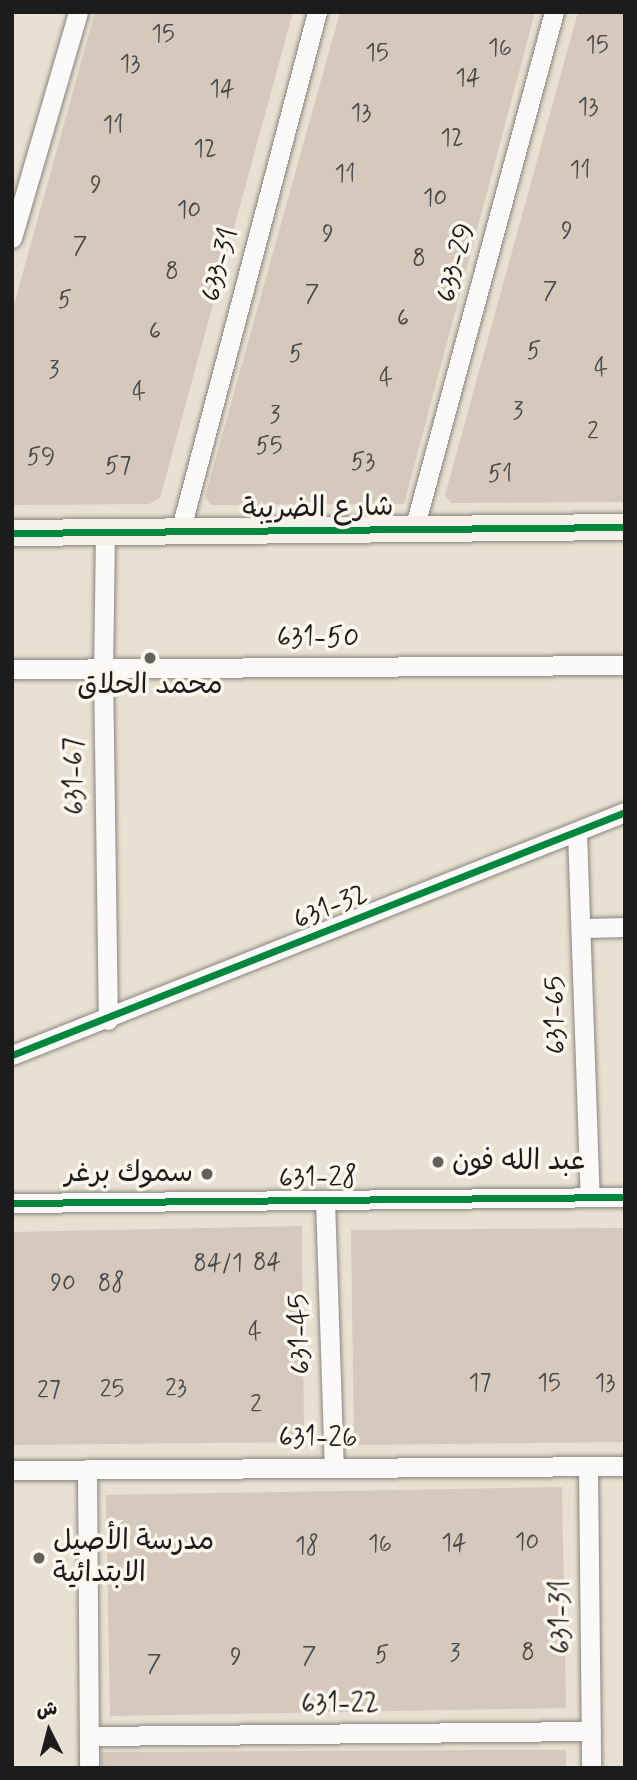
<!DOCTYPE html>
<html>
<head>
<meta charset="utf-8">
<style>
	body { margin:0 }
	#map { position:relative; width:637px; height:1780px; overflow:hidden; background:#e8e0d2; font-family:Mynerve,"Playpen Sans Arabic",sans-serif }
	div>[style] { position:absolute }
	.building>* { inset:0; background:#d5c8bc }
	.roads { filter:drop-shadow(0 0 2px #88847d) drop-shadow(0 0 2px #88847d) }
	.street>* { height:19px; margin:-9.5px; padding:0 9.5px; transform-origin:9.5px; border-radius:9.5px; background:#fcfaf8 }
	.secondary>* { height:26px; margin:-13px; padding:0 13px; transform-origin:13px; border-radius:13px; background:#f4f0ea }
	.cycleway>* { height:7px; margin:-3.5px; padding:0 3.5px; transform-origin:3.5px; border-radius:3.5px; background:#00873e }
	.dots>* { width:19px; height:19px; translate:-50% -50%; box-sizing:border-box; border:4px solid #fbf7ec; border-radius:50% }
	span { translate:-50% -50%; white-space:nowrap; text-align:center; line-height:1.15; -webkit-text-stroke:7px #fbf7ec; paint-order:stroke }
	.number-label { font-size:24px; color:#4b4845 }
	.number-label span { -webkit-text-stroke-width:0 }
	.street-label { font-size:28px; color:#1c1c1c }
	.poi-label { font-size:28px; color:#1c1c1c }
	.left { translate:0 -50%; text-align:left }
	.right { translate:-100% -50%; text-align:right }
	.frame { position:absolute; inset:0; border:14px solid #1c1c1c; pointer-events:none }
	.north { position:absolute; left:14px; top:1696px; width:70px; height:70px; -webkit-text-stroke:5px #fbf7ec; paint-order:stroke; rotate:354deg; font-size:19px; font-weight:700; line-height:28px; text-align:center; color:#1c1c1c }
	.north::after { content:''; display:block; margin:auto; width:24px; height:32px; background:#1c1c1c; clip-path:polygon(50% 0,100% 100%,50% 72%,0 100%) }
</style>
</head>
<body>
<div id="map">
	<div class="building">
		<i style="clip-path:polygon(95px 12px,293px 12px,160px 498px,149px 504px,12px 505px,12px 312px)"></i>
		<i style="clip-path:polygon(340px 12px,535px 12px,404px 504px,211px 505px,205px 497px)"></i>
		<i style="clip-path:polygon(578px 12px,625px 12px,625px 502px,451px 503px,445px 495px)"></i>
		<i style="clip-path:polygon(302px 1226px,304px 1442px,12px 1445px,12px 1232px)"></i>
		<i style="clip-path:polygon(625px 1228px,625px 1442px,354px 1445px,351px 1230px)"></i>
		<i style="clip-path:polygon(562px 1487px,566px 1708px,110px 1716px,106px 1495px)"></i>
		<i style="clip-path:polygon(494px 1750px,566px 1750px,566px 1768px,101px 1768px,101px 1752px)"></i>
	</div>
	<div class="roads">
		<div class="street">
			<i style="left:12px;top:238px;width:235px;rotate:-73.7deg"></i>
			<i style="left:414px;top:529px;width:536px;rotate:-74.85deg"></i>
			<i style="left:105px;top:532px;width:137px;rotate:90.8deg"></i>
			<i style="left:103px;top:669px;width:351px;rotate:89.2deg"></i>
			<i style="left:180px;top:532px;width:538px;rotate:-75.24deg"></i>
			<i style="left:12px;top:669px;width:613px;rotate:-0.37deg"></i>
			<i style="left:577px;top:832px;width:365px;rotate:88deg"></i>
			<i style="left:584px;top:928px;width:41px;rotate:-1.4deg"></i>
			<i style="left:12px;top:1055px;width:659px;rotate:-21.62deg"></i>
			<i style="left:325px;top:1200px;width:267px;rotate:88.1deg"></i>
			<i style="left:12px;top:1203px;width:613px;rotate:-0.56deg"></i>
			<i style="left:588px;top:1466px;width:302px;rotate:89.4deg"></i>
			<i style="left:87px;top:1469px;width:299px;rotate:89.6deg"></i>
			<i style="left:12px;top:1470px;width:613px;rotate:-0.37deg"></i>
			<i style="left:89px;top:1736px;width:502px;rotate:-0.57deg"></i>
		</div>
		<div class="secondary">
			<i style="left:12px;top:533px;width:613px;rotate:-0.56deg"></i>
		</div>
	</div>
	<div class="cycleway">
		<i style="left:12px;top:533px;width:613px;rotate:-0.56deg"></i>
		<i style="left:12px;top:1055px;width:659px;rotate:-21.62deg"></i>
		<i style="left:12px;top:1203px;width:613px;rotate:-0.56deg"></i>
	</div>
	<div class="dots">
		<i style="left:150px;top:658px;background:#63615c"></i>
		<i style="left:438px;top:1162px;background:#63615c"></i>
		<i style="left:207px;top:1174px;background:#63615c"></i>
		<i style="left:39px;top:1558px;background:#63615c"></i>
	</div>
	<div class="number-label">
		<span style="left:163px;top:35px">15</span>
		<span style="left:597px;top:46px">15</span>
		<span style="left:500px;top:49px">16</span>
		<span style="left:377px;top:54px">15</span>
		<span style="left:130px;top:65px">13</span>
		<span style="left:468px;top:79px">14</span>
		<span style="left:222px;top:90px">14</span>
		<span style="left:588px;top:108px">13</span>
		<span style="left:361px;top:114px">13</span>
		<span style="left:113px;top:126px">11</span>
		<span style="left:452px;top:139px">12</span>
		<span style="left:205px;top:150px">12</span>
		<span style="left:580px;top:171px">11</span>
		<span style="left:345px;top:175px">11</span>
		<span style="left:96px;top:186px">9</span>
		<span style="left:435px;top:199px">10</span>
		<span style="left:189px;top:211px">10</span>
		<span style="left:567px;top:232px">9</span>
		<span style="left:328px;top:235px">9</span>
		<span style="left:80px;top:247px">7</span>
		<span style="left:419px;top:259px">8</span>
		<span style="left:172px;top:272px">8</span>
		<span style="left:550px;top:292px">7</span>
		<span style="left:312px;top:295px">7</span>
		<span style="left:65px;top:301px">5</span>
		<span style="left:403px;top:319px">6</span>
		<span style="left:155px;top:332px">6</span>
		<span style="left:534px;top:352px">5</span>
		<span style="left:296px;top:355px">5</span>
		<span style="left:601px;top:369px">4</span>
		<span style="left:54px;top:371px">3</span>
		<span style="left:386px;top:379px">4</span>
		<span style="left:139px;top:393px">4</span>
		<span style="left:518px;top:412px">3</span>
		<span style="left:275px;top:416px">3</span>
		<span style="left:593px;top:432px">2</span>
		<span style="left:269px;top:447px">55</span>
		<span style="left:41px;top:458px">59</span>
		<span style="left:363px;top:463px">53</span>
		<span style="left:118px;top:467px">57</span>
		<span style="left:500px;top:475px">51</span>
		<span style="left:267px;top:1263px">84</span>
		<span style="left:218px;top:1264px">84/1</span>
		<span style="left:63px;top:1284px">90</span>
		<span style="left:111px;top:1284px">88</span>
		<span style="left:255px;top:1333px">4</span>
		<span style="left:480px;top:1384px">17</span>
		<span style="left:549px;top:1384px">15</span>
		<span style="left:605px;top:1384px">13</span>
		<span style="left:176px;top:1389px">23</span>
		<span style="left:112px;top:1390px">25</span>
		<span style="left:49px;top:1391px">27</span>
		<span style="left:256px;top:1405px">2</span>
		<span style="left:527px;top:1543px">10</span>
		<span style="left:454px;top:1544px">14</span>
		<span style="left:380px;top:1545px">16</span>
		<span style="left:307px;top:1547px">18</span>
		<span style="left:528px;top:1653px">8</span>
		<span style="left:455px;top:1654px">3</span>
		<span style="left:382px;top:1656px">5</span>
		<span style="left:309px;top:1657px">7</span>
		<span style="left:236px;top:1658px">9</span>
		<span style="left:154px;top:1665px">7</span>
	</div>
	<div class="street-label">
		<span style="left:457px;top:263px;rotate:-75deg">633-29</span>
		<span style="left:221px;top:265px;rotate:-75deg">633-31</span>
		<span style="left:318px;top:509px;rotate:-1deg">شارع الضريبة</span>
		<span style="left:318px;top:639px">631-50</span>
		<span style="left:76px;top:776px;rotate:-91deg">631-67</span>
		<span style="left:331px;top:908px;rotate:-22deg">631-32</span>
		<span style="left:557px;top:1015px;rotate:-91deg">631-65</span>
		<span style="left:318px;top:1179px;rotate:-1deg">631-28</span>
		<span style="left:301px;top:1334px;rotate:-92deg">631-45</span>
		<span style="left:318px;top:1439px">631-26</span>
		<span style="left:562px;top:1617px;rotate:-91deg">631-31</span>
		<span style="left:340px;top:1705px;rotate:-1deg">631-22</span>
	</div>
	<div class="poi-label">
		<span style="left:150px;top:686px">محمد الحلاق</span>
		<span class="left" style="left:452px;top:1162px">عبد الله فون</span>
		<span class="right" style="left:193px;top:1174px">سموك برغر</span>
		<span class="left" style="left:53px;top:1558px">مدرسة الأصيل<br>الابتدائية</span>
	</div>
	<div class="frame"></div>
	<div class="north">ش</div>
</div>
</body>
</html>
